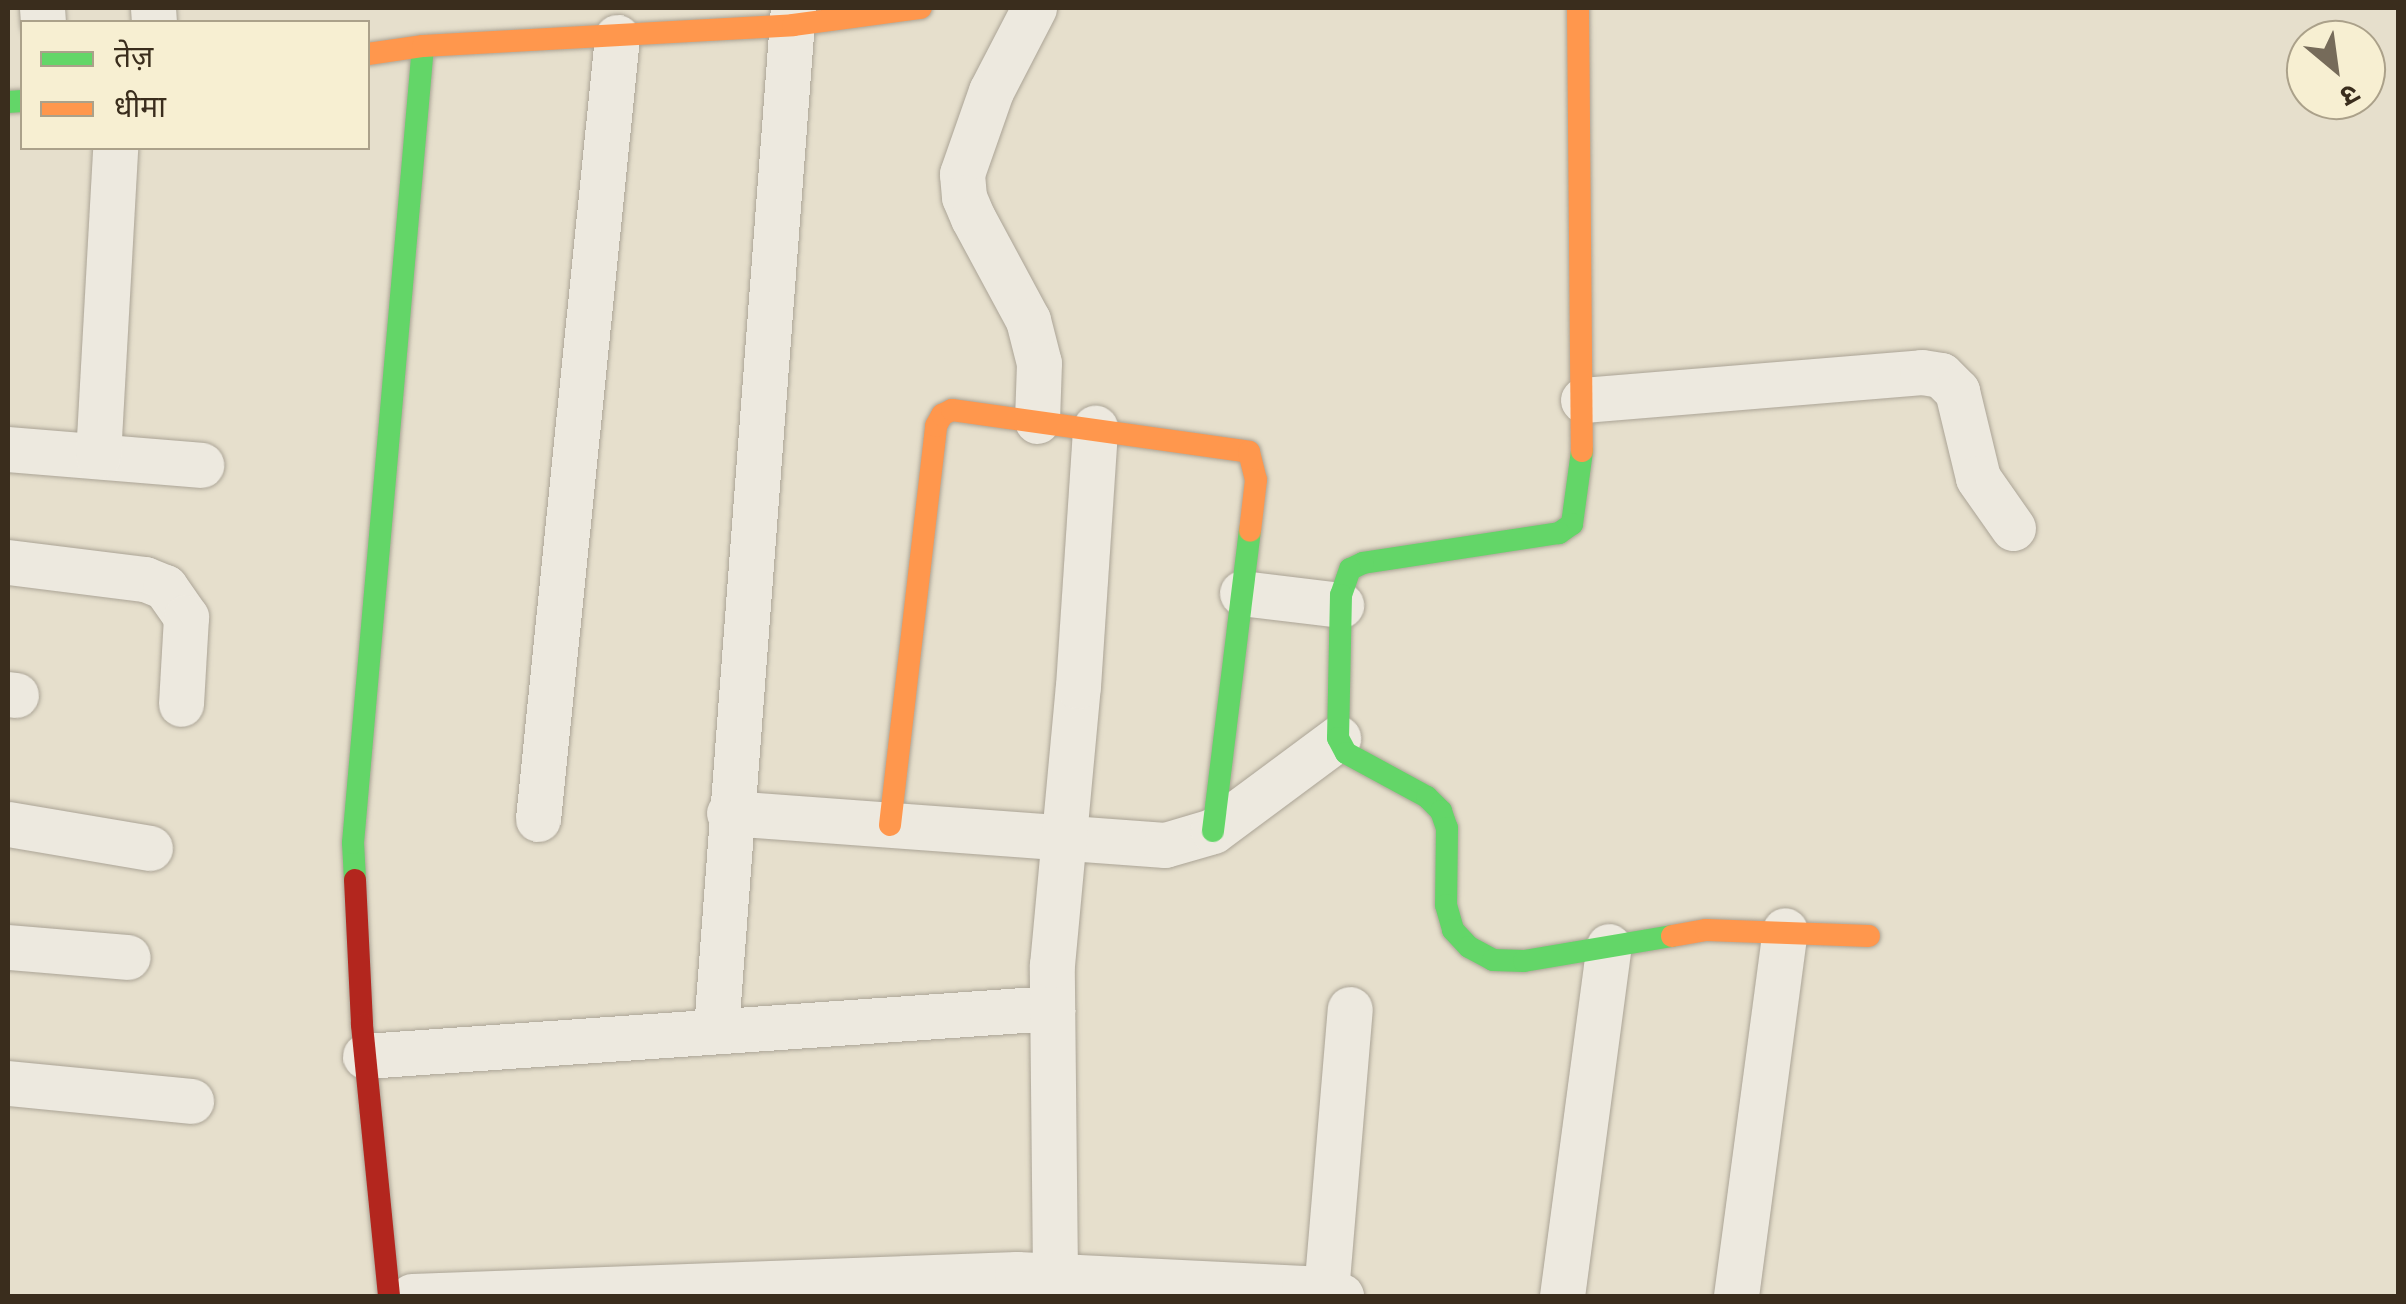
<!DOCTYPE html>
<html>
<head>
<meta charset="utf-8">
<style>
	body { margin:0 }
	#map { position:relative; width:2406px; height:1304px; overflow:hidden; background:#e6dfcc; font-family:"Zilla Slab","Noto Sans Devanagari",serif }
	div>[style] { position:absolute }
	.roads { filter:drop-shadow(0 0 2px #aba496) drop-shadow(0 0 2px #aba496) }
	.street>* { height:45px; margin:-22.5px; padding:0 22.5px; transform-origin:22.5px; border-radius:22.5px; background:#ede9df }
	.fast>* { height:22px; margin:-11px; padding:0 11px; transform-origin:11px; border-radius:11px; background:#63d668 }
	.slow>* { height:22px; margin:-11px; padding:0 11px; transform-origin:11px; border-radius:11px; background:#ff974d }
	.jam>* { height:22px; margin:-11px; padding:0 11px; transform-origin:11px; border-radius:11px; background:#b3261e }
	span { translate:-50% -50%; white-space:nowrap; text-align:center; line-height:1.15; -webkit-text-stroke:8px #f7efd2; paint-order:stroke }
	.frame { position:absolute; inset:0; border:10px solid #3a2d1d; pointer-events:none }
	.legend { position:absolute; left:20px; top:20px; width:350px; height:130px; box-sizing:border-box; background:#f7efd2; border:2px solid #aba18a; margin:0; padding:12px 18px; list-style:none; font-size:30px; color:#3a2d1d }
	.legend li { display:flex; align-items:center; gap:20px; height:50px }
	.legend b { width:50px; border:2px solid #aba18a }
	.north { position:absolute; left:2286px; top:20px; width:100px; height:100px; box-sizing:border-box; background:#f7efd2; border:2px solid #aba18a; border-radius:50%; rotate:151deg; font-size:28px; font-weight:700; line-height:40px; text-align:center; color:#3a2d1d }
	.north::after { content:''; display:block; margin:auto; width:35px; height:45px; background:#766b5a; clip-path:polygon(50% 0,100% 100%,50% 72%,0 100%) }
</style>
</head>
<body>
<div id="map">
	<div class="roads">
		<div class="street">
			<i style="left:42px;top:8px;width:14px;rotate:86deg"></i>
			<i style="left:153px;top:8px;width:14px;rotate:86deg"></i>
			<i style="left:1034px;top:8px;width:93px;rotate:117.4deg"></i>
			<i style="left:991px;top:91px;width:88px;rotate:109.3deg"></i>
			<i style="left:962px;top:174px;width:23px;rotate:85deg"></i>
			<i style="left:964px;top:197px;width:23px;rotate:67deg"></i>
			<i style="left:973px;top:218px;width:116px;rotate:61.7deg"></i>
			<i style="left:1028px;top:320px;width:44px;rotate:75.7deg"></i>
			<i style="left:1039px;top:363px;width:58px;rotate:92deg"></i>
			<i style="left:1583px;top:400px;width:340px;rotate:-4.7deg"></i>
			<i style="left:1922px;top:372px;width:19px;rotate:9deg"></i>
			<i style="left:1941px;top:375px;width:23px;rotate:45deg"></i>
			<i style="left:1957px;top:391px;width:89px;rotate:76.4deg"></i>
			<i style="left:1978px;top:478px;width:61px;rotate:55deg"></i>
			<i style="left:8px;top:449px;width:194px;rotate:4.7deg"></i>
			<i style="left:98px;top:456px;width:308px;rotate:-86.8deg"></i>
			<i style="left:8px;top:562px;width:138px;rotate:7.1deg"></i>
			<i style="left:145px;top:579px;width:22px;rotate:22deg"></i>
			<i style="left:165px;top:587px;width:37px;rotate:55deg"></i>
			<i style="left:186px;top:617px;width:87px;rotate:93.3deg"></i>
			<i style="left:1242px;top:593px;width:100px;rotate:6.9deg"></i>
			<i style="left:8px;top:694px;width:8px;rotate:7deg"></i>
			<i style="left:729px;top:813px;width:437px;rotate:4.2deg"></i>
			<i style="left:1165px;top:845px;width:50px;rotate:-16.3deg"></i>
			<i style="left:1213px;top:831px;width:156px;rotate:-36.6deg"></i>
			<i style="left:538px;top:819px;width:786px;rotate:-84.23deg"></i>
			<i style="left:8px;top:824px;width:144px;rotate:9.6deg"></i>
			<i style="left:8px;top:947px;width:120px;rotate:4.8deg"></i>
			<i style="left:716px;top:1029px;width:1024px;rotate:-85.69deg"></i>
			<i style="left:365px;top:1056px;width:689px;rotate:-4deg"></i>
			<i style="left:8px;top:1083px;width:184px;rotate:5.6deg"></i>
			<i style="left:1055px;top:1275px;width:310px;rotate:-90.6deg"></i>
			<i style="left:1052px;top:965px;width:280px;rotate:-84.7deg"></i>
			<i style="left:1078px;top:686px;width:259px;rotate:-86.2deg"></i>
			<i style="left:1326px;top:1292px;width:284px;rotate:-85.2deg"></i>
			<i style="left:412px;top:1296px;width:605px;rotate:-2.08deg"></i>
			<i style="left:1017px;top:1274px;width:287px;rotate:2.8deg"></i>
			<i style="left:1304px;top:1288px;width:38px;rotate:12deg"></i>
			<i style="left:1562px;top:1296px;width:353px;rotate:-82.4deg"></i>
			<i style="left:1736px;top:1296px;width:369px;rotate:-82.4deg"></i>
		</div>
		<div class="fast">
			<i style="left:8px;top:102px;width:14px;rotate:-4deg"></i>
			<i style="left:1582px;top:451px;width:74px;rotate:97.8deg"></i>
			<i style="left:1572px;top:524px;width:16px;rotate:145deg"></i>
			<i style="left:1559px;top:533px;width:198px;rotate:171.3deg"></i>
			<i style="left:1363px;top:563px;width:14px;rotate:155deg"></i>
			<i style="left:1350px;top:569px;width:28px;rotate:109deg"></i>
			<i style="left:1341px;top:595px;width:143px;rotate:91.2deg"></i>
			<i style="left:1338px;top:738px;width:17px;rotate:62deg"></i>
			<i style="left:1346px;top:753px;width:92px;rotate:28.5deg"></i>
			<i style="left:1427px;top:797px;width:20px;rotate:45deg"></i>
			<i style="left:1441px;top:811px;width:18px;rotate:71deg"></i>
			<i style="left:1447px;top:828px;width:77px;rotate:90.7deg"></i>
			<i style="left:1446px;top:905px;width:26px;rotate:74deg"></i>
			<i style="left:1453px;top:930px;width:23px;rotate:47deg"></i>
			<i style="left:1469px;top:947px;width:27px;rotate:28deg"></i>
			<i style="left:1493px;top:960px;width:31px;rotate:2deg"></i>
			<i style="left:1524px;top:961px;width:150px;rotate:-9.6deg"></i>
			<i style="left:1213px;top:831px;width:302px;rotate:-83deg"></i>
			<i style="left:355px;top:880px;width:37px;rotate:-93deg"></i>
			<i style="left:353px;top:843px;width:800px;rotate:-84.98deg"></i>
		</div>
		<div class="slow">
			<i style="left:1578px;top:8px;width:443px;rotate:89.5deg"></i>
			<i style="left:368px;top:54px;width:56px;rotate:-8.3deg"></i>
			<i style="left:423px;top:46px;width:371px;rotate:-3.2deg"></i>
			<i style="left:793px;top:25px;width:129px;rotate:-7.6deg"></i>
			<i style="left:890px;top:825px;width:402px;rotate:-83.4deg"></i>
			<i style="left:936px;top:426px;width:13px;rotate:-61deg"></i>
			<i style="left:942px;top:415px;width:11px;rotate:-27deg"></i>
			<i style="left:952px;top:410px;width:300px;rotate:8deg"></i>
			<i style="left:1249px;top:452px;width:29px;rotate:76deg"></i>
			<i style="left:1256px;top:480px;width:51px;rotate:96.7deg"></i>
			<i style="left:1672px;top:936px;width:35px;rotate:-10deg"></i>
			<i style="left:1706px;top:930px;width:163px;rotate:2.1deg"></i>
		</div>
		<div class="jam">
			<i style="left:355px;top:880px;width:145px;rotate:87.2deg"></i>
			<i style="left:362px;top:1025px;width:272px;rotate:84.3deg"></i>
		</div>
	</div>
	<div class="frame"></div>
	<ul class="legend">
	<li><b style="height:12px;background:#63d668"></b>तेज़</li>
	<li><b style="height:12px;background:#ff974d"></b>धीमा</li>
	</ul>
	<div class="north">उ</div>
</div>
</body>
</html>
